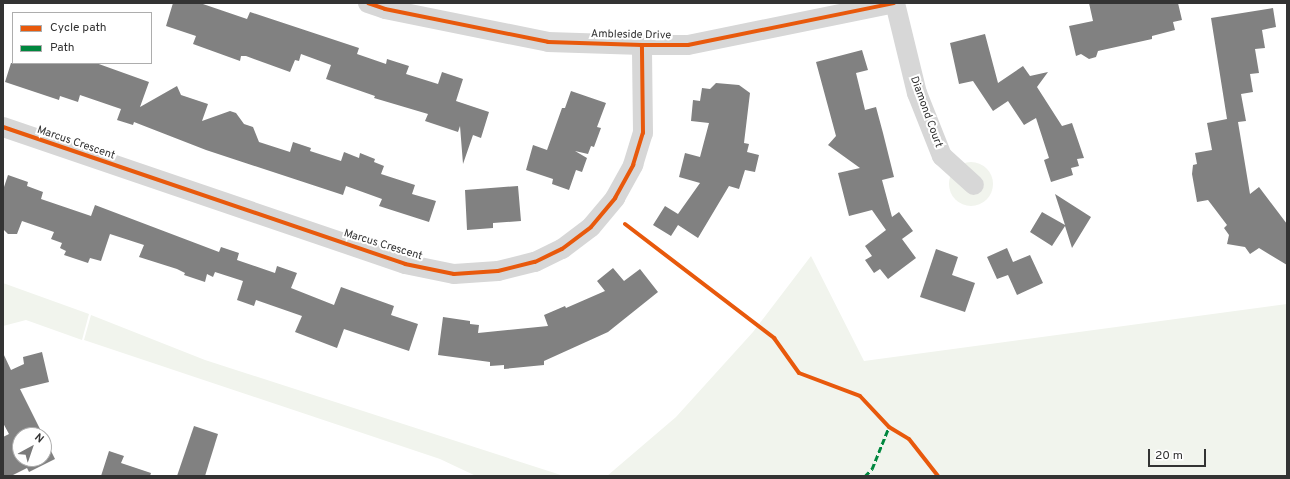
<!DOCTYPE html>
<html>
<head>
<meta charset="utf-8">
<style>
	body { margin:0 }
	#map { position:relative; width:1290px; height:479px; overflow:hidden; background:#fff; font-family:Overpass,sans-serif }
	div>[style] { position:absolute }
	.green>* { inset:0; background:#f1f4ed }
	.round { border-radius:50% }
	.building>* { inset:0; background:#818181 }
	.minor>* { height:20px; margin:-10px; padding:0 10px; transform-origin:10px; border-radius:10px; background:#d7d7d7 }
	.quiet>* { height:3px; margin-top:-1.5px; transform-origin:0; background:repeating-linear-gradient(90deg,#00873e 0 6px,transparent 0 9px) }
	.cycleway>* { height:4px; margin:-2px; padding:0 2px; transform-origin:2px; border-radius:2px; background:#e8590c }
	span { translate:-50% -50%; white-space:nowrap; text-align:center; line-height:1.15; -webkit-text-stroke:4px #fff; paint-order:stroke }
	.street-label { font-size:11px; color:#333 }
	.frame { position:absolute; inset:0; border:4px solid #333; pointer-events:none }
	.legend { position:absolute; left:12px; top:12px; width:140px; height:52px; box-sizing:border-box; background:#fff; border:1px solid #adadad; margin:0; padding:5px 7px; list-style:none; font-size:12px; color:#333 }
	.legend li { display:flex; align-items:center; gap:8px; height:20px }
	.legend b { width:20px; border:1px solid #adadad }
	.north { position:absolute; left:12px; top:427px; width:40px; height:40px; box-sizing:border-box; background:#fff; border:1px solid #adadad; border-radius:50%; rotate:40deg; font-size:11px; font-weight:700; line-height:16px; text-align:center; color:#333 }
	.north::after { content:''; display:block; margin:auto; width:14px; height:18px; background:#7a7a7a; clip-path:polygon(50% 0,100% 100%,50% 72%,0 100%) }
	.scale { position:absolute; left:1148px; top:449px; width:58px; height:18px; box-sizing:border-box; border:2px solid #333; border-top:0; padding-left:5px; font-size:12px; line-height:14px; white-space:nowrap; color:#333; -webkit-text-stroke:3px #fff; paint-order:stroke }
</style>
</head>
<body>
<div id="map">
	<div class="green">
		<i class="round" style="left:949px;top:162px;width:44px;height:44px"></i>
		<i style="clip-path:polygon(811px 256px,864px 361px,1287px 304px,1287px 476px,607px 476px,676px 417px,753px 332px)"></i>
		<i style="clip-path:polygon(3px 283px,89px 314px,82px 340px,26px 320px,3px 326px)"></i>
		<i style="clip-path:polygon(91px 315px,205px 360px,564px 476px,476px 476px,440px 459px,84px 340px)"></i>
	</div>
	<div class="building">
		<i style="clip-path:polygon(173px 3px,200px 3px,247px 19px,250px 12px,359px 48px,357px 54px,386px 64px,387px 59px,409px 66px,406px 74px,438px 84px,442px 72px,463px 79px,456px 101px,489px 112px,481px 138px,473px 135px,463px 164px,460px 126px,458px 132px,425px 121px,428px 114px,374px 98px,375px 96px,326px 79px,331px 65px,301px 54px,299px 61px,295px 60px,290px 72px,246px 56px,241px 56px,240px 61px,193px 44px,196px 36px,166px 26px)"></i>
		<i style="clip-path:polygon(1089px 3px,1178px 3px,1182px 20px,1173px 22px,1175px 30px,1152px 36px,1152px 39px,1098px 51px,1096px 57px,1089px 59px,1081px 54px,1076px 56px,1069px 26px,1093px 21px)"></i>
		<i style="clip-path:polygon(1273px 8px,1276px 27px,1262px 30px,1265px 48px,1255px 49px,1259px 73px,1250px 74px,1253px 92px,1241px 94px,1246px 121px,1238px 122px,1250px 194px,1259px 187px,1287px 224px,1287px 265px,1259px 248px,1250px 254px,1245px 247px,1227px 244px,1229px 235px,1224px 228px,1227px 225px,1208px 200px,1197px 202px,1192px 174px,1193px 165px,1197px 164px,1195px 153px,1212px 150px,1207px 123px,1227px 119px,1211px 18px)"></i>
		<i style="clip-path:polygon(985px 34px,998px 83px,1023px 66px,1030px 76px,1048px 72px,1037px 87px,1062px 126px,1072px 123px,1084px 158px,1077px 159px,1079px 166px,1071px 168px,1073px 175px,1051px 182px,1044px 160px,1049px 158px,1036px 118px,1024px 125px,1008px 101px,993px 111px,973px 81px,959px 84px,950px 43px)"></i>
		<i style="clip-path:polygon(862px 50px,868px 70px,856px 73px,865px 110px,876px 107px,883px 133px,894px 177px,882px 180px,892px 217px,899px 212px,913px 231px,902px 239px,916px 258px,888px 279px,880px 269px,874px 273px,865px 260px,872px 256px,865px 246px,886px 230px,872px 210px,849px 216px,838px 173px,860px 168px,828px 145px,836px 136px,816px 62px)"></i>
		<i style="clip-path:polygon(11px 63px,96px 63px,149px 82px,140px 107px,177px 86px,181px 95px,208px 104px,202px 121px,230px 111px,236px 113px,244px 124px,253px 127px,259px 142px,290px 152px,293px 142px,311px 148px,310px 151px,341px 161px,344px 152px,359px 158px,360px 153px,375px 159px,374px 162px,384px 166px,381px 174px,415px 185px,412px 194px,436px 201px,429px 222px,379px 206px,382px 199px,346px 186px,343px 195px,206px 150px,134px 122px,133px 125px,117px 120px,121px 109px,80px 95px,78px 102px,60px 96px,59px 100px,5px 82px)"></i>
		<i style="clip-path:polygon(716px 83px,739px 85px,750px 93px,744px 143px,749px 144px,747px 152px,759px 155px,755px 172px,745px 170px,739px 189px,729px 186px,698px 238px,678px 225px,671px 236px,653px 225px,665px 206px,678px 214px,700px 183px,679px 177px,685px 153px,700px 157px,709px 123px,691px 121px,693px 100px,700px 101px,702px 88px,710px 89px)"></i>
		<i style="clip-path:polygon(571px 91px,606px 103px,597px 127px,601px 128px,594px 147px,591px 146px,588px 154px,575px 151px,587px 158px,582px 172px,576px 170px,569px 190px,552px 184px,553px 179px,526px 170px,533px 145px,547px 150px,562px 108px,565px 108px)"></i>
		<i style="clip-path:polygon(8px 175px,28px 182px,27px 186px,43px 192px,41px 199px,91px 216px,95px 205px,219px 252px,221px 247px,239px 253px,237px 260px,275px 273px,277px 266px,297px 273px,291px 288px,334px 305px,341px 287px,394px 306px,391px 315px,418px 324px,409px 351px,344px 329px,337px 348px,295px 332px,302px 316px,256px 300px,254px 306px,237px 300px,243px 281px,215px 272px,213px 277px,207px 274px,205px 282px,184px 275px,185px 273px,177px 269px,139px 257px,144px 245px,110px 234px,101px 261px,90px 258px,88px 263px,64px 255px,66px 251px,60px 248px,62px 243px,51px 239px,54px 232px,22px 221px,17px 234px,8px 234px,3px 229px,3px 190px)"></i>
		<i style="clip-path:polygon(518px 186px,521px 221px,493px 223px,493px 228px,467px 230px,465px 190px)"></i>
		<i style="clip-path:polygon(1055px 194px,1091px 217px,1072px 248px,1065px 226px,1052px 246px,1030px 232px,1042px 212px,1065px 225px)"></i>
		<i style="clip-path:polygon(1007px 248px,1013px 262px,1030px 255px,1043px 283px,1017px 295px,1008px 275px,997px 279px,987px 257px)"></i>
		<i style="clip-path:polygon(936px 249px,958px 257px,952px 275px,975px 283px,965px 312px,920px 297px)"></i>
		<i style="clip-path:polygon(613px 268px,624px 281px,640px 269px,658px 292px,608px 332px,544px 361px,544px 365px,504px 369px,504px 365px,490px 366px,490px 362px,438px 355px,443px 317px,470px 321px,470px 324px,479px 325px,478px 333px,548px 326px,544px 315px,565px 306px,566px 308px,605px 291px,597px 281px)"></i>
		<i style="clip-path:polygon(42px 352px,49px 382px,20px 389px,43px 435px,20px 435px,20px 459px,44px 459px,44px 437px,55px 459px,29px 472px,27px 468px,11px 476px,3px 476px,3px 437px,9px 434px,3px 423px,3px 353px,11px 370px,24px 364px,23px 357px)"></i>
		<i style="clip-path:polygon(194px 426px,218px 434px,205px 476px,177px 476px)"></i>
		<i style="clip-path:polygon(109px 451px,124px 456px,121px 463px,151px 473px,150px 476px,101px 476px)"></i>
	</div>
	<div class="minor">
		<i style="left:368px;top:3px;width:18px;rotate:19deg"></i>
		<i style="left:385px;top:9px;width:166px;rotate:11.4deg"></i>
		<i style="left:548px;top:42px;width:94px;rotate:1.8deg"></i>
		<i style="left:642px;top:45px;width:46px"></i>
		<i style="left:688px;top:45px;width:210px;rotate:-11.5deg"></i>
		<i style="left:895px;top:3px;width:93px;rotate:76.3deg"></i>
		<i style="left:917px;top:93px;width:68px;rotate:68.4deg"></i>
		<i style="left:942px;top:156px;width:43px;rotate:42.2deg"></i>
		<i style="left:3px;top:127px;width:425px;rotate:18.8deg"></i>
		<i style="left:405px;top:264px;width:50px;rotate:11.5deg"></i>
		<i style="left:454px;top:274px;width:44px;rotate:-3.9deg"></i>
		<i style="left:498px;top:271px;width:38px;rotate:-14deg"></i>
		<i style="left:535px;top:262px;width:30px;rotate:-26deg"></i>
		<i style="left:562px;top:249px;width:36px;rotate:-37deg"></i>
		<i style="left:591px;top:227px;width:38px;rotate:-50deg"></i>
		<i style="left:615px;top:198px;width:38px;rotate:-61deg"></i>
		<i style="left:633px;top:165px;width:34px;rotate:-73deg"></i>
		<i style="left:643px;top:133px;width:88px;rotate:-90.7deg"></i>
	</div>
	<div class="quiet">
		<i style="left:749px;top:476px;width:32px"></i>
		<i style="left:865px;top:476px;width:10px;rotate:-45deg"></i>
		<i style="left:872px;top:469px;width:45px;rotate:-68deg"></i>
	</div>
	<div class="cycleway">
		<i style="left:368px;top:3px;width:18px;rotate:19deg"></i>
		<i style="left:385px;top:9px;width:166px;rotate:11.4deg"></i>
		<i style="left:548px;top:42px;width:94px;rotate:1.8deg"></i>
		<i style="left:642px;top:45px;width:46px"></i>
		<i style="left:688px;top:45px;width:210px;rotate:-11.5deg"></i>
		<i style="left:3px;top:127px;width:425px;rotate:18.8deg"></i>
		<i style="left:405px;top:264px;width:50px;rotate:11.5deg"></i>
		<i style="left:454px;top:274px;width:44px;rotate:-3.9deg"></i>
		<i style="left:498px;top:271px;width:38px;rotate:-14deg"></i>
		<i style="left:535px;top:262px;width:30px;rotate:-26deg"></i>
		<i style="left:562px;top:249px;width:36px;rotate:-37deg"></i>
		<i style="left:591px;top:227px;width:38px;rotate:-50deg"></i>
		<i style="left:615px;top:198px;width:38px;rotate:-61deg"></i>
		<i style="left:633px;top:165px;width:34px;rotate:-73deg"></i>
		<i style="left:643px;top:133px;width:88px;rotate:-90.7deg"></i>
		<i style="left:625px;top:224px;width:188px;rotate:37.4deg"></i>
		<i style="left:774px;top:338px;width:43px;rotate:54.5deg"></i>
		<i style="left:799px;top:373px;width:65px;rotate:20.7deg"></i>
		<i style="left:860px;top:396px;width:42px;rotate:46.9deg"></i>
		<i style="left:889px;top:427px;width:23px;rotate:31deg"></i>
		<i style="left:909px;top:439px;width:47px;rotate:51.9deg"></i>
	</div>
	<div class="street-label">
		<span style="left:631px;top:35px;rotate:1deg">Ambleside Drive</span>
		<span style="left:926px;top:112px;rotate:70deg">Diamond Court</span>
		<span style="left:76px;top:143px;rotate:19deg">Marcus Crescent</span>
		<span style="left:383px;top:245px;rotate:17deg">Marcus Crescent</span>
	</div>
	<div class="frame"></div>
	<ul class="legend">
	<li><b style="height:5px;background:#e8590c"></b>Cycle path</li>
	<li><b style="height:5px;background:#00873e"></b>Path</li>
	</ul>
	<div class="north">N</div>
	<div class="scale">20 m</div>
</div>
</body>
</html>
